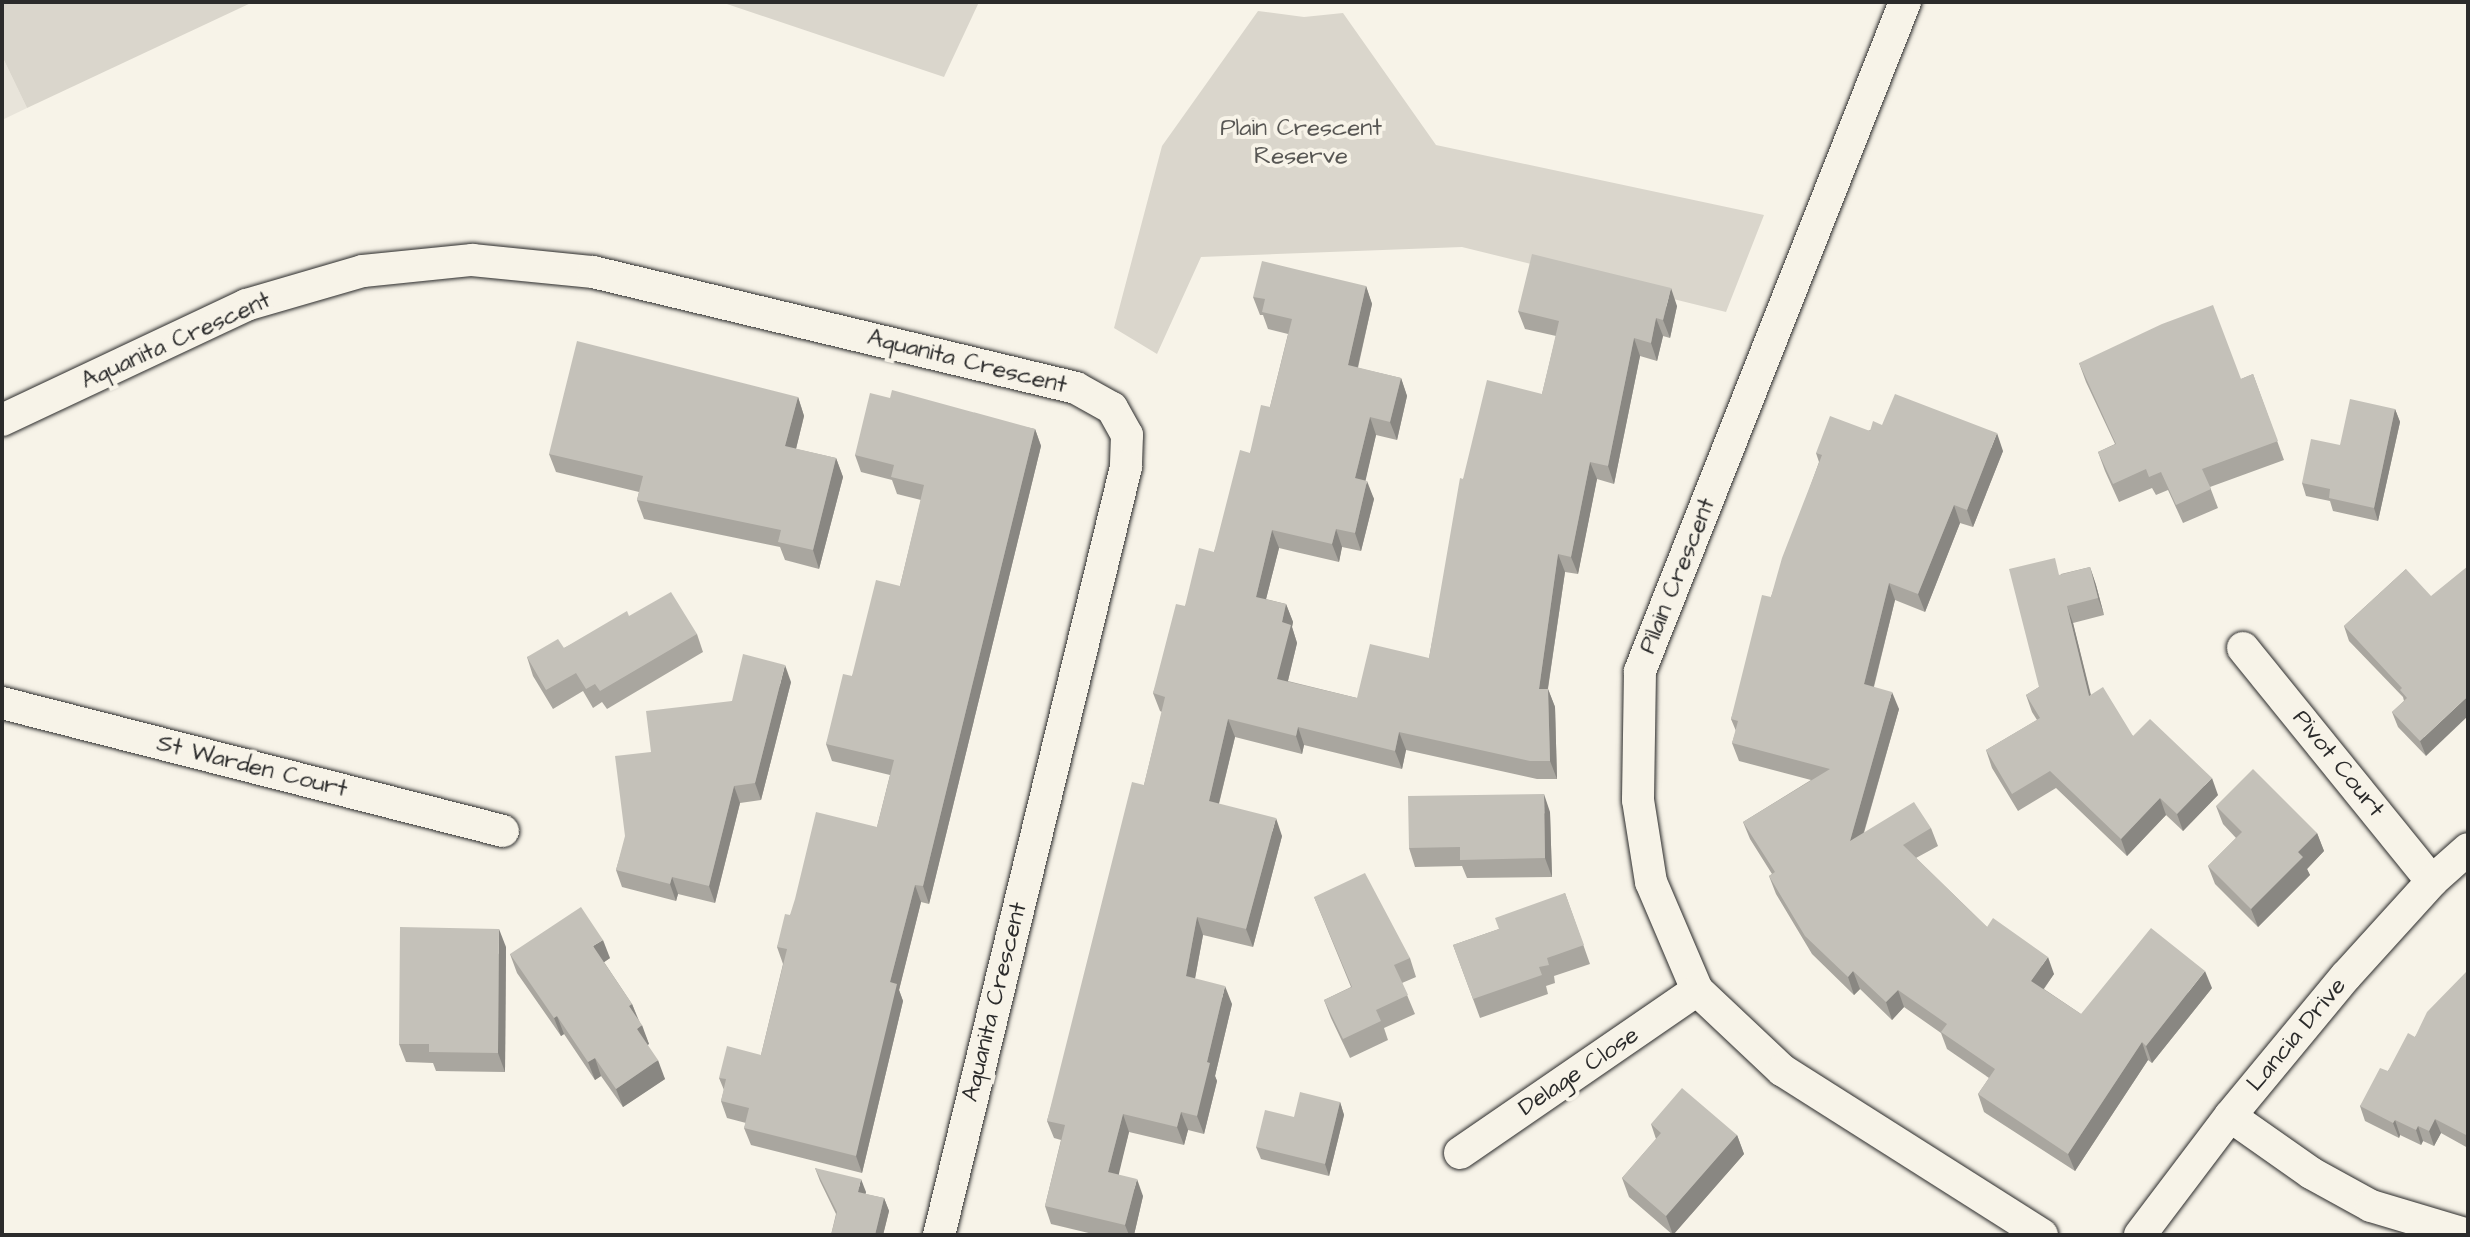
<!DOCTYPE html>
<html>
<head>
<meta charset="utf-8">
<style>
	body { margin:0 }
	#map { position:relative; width:2470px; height:1237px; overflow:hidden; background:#f7f3e8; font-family:"Architects Daughter",sans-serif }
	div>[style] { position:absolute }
	.built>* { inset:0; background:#e8e4da }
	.green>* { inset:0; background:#dad6cc }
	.roads { filter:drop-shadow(0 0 2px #2b2b2b) drop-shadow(0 0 2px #2b2b2b) }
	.minor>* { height:32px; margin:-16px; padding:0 16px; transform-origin:16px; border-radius:16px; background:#f7f3e8 }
	.wall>* { inset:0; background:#a9a69f }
	.shaded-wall>* { inset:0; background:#898782 }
	.building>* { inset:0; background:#c4c1b9 }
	span { translate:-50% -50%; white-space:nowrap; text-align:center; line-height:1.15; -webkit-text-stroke:8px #f7f3e8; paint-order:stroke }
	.park-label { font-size:24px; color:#575653 }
	.street-label { font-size:24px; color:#2b2b2b }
	.frame { position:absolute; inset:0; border:4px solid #2b2b2b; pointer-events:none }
</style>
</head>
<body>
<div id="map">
	<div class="built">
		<i style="clip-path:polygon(2px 56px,27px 108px,2px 120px)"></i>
	</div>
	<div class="green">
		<i style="clip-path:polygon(2px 2px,253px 2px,27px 108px,2px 56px)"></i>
		<i style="clip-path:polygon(721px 2px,979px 2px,944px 77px)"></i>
		<i style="clip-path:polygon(1258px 11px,1304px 17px,1343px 13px,1436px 145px,1764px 215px,1726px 312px,1462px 247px,1201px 257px,1157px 354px,1114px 328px,1162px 146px)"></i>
	</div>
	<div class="roads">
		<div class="minor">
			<i style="left:1905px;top:2px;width:720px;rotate:111.61deg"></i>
			<i style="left:1640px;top:671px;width:129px;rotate:90.9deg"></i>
			<i style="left:1638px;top:800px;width:83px;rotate:81deg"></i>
			<i style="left:1651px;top:882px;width:117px;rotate:66.9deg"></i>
			<i style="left:1697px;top:990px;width:117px;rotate:43.3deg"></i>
			<i style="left:1782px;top:1070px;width:308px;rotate:32.4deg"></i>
			<i style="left:2px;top:420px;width:270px;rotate:-25.2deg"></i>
			<i style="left:246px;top:305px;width:122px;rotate:-16.2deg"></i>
			<i style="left:363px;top:271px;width:110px;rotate:-5.8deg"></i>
			<i style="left:472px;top:260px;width:122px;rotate:5.7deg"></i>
			<i style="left:593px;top:272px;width:497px;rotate:13.5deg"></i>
			<i style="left:1076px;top:388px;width:41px;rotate:29.1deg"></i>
			<i style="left:1112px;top:408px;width:31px;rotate:61deg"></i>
			<i style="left:1127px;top:435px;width:32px;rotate:92deg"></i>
			<i style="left:1126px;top:467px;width:790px;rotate:103.68deg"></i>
			<i style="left:2243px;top:648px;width:300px;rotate:51deg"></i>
			<i style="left:2px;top:703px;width:517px;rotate:14.33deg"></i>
			<i style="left:2230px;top:1116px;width:99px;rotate:35.1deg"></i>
			<i style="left:2311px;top:1173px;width:68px;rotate:28.8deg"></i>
			<i style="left:2371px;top:1206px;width:101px;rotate:16.6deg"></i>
			<i style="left:1460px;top:1153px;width:288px;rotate:-34.5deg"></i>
			<i style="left:2140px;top:1235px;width:149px;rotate:-52.9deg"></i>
			<i style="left:2230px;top:1116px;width:182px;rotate:-50.4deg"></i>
			<i style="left:2346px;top:976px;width:128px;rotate:-47.8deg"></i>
			<i style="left:2432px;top:881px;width:48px;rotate:-41.6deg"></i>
		</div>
	</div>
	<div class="wall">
		<i style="clip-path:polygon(1366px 286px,1372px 304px,1358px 368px,1401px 378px,1407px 396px,1397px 440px,1376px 435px,1365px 481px,1374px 499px,1361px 551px,1342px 547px,1339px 562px,1279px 548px,1266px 599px,1286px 604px,1293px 622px,1292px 627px,1297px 643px,1288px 681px,1357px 698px,1429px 658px,1463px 479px,1542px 394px,1556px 336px,1525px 329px,1518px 311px,1677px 306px,1670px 338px,1663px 336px,1657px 361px,1640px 356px,1614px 484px,1597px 479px,1578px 574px,1565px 572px,1548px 689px,1555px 707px,1557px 779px,1537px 779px,1406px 750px,1402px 769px,1304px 745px,1302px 754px,1235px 737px,1219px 804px,1282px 836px,1253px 947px,1203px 935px,1195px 979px,1232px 1004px,1215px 1076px,1217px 1081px,1204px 1134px,1188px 1130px,1184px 1145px,1129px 1132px,1118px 1174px,1143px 1196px,1134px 1235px,1097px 1235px,1051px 1224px,1045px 1206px,1061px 1140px,1054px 1138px,1047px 1121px,1144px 785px,1162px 712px,1160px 711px,1153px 693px,1185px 606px,1214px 552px,1250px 453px,1270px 407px,1288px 334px,1268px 329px,1263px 315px,1260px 315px,1253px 297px)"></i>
		<i style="clip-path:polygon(2079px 363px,2241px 379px,2253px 374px,2284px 460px,2210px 487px,2218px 508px,2183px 523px,2168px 490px,2156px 495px,2152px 488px,2119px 502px,2105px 471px,2098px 452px,2115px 444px,2086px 382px)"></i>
		<i style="clip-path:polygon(798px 397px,804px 416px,796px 449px,836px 458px,843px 477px,819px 569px,785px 560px,780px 547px,644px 519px,637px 500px,639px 492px,556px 472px,549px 454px)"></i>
		<i style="clip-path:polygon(890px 398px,1035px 429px,1041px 446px,929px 904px,921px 902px,899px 990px,903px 1001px,862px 1173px,751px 1145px,744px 1128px,746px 1123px,727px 1118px,721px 1101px,724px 1090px,719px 1078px,761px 1055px,783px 964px,777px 947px,790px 915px,877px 827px,890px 775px,832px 761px,826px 744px,852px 676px,900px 586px,921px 500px,897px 494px,892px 480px,861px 472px,855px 455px)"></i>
		<i style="clip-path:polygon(2395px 409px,2400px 422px,2378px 521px,2333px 511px,2330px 501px,2306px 496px,2302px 483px,2340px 445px)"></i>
		<i style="clip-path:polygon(1882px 425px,2003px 451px,1973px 527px,1960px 523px,1925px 612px,1895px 600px,1874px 687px,1899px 709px,1864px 833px,1931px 828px,1938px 846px,1916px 858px,1987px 927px,2054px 974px,2044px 989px,2081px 1014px,2212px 988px,2152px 1063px,2148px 1060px,2075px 1171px,1984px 1112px,1978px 1094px,1989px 1078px,1947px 1049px,1941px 1033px,1904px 1007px,1892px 1020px,1860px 989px,1854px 995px,1812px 954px,1776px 894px,1769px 876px,1772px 874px,1750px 839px,1743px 822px,1811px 780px,1739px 761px,1732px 743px,1736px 731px,1731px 719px,1771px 597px,1819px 462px,1816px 453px)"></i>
		<i style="clip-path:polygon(2090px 567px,2096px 585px,2104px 615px,2073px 623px,2091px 695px,2133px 736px,2218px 795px,2183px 831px,2166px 815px,2127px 856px,2056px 788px,2018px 811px,1992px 768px,1986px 750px,2037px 720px,2032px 712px,2026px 695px,2039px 687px,2061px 574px)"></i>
		<i style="clip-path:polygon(2406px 569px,2426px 756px,2398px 727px,2392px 712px,2404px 701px,2403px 697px,2349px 641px,2344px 626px)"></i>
		<i style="clip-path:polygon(629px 616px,697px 634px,703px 652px,607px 709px,602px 702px,593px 708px,583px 691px,553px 709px,533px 676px,527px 657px,564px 648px)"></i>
		<i style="clip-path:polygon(791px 682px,761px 800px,740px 803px,715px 903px,678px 894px,676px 901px,622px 887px,616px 870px,651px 752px,732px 701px)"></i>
		<i style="clip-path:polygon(2216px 806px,2317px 833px,2324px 851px,2307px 869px,2310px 875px,2258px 927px,2215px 884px,2208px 866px,2236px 838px,2223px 824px)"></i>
		<i style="clip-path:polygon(1550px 812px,1552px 877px,1467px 878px,1462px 866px,1415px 867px,1409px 848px)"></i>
		<i style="clip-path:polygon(1565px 893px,1590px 964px,1554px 976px,1555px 983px,1546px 986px,1548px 994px,1480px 1018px,1453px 945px,1499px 929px)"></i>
		<i style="clip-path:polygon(1314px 897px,1410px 958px,1416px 977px,1402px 983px,1415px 1014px,1384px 1028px,1388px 1040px,1350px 1058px,1331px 1018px,1324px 1000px,1351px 987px)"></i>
		<i style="clip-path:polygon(506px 947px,505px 1072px,436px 1071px,433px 1063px,406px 1062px,399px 1044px)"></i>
		<i style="clip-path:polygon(510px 954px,610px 958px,604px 962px,632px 1004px,649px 1044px,647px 1045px,665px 1079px,623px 1107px,601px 1076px,595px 1080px,564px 1034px,561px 1036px,517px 973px)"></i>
		<i style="clip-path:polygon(2468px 970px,2468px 1148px,2441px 1133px,2434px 1146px,2423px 1141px,2421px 1145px,2400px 1135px,2399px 1138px,2365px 1121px,2360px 1106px)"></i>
		<i style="clip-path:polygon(1340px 1102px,1344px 1115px,1329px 1176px,1261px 1159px,1256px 1147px,1294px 1117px)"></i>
		<i style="clip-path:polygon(1651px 1124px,1737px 1135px,1744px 1154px,1673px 1235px,1629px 1197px,1622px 1178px,1656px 1139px)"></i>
		<i style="clip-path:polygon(815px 1168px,866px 1192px,865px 1194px,884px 1198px,889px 1211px,883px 1235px,831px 1235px,836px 1214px,820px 1181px)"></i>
	</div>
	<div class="shaded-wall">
		<i style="clip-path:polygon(1366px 286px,1372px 304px,1354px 383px,1348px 365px)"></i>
		<i style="clip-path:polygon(1671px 288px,1677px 306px,1670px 338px,1663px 320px)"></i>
		<i style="clip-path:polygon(1656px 318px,1663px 336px,1657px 361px,1651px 343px)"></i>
		<i style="clip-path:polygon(1634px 338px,1640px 356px,1614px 484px,1608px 466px)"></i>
		<i style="clip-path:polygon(1401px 378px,1407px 396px,1397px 440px,1390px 422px)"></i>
		<i style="clip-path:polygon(798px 397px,804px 416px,792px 465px,785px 446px)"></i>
		<i style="clip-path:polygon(2395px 409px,2400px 422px,2378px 521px,2374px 508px)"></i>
		<i style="clip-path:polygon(1370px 417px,1376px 435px,1362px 496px,1355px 478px)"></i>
		<i style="clip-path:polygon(1035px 429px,1041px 446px,929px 904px,923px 886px)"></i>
		<i style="clip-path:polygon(1997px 433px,2003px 451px,1973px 527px,1967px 510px)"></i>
		<i style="clip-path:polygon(836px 458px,843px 477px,819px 569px,813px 550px)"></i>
		<i style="clip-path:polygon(1590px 462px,1597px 479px,1578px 574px,1571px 557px)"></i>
		<i style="clip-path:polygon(1367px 481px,1374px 499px,1361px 551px,1355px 533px)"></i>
		<i style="clip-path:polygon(1954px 505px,1960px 523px,1925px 612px,1918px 594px)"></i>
		<i style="clip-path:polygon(1336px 529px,1342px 547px,1339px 562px,1332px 544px)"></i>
		<i style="clip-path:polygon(1272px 530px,1279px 548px,1262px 615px,1256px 597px)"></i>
		<i style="clip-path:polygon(1558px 554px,1565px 572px,1545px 707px,1539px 689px)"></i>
		<i style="clip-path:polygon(2090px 567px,2096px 585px,2104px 615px,2098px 598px)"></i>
		<i style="clip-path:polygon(1889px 583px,1895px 600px,1870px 701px,1864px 684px)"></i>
		<i style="clip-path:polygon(1286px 604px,1293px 622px,1292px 627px,1297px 643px,1284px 697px,1277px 679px,1282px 622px)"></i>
		<i style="clip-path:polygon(2067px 606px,2073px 623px,2095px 713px,2089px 696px)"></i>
		<i style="clip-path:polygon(785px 665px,791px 682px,761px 800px,755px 783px)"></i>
		<i style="clip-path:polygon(1548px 689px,1555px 707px,1557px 779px,1550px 761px)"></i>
		<i style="clip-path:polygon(1892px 692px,1899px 709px,1856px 859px,1850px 841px)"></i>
		<i style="clip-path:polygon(2468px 696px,2468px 716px,2426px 756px,2420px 741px)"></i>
		<i style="clip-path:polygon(1228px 719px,1235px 737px,1215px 819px,1209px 801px)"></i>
		<i style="clip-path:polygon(1298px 727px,1304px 745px,1302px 754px,1296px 736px)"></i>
		<i style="clip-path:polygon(1399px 732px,1406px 750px,1402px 769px,1395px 751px)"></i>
		<i style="clip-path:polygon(2212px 778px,2218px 795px,2183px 831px,2177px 814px)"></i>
		<i style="clip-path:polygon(734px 786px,740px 803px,715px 903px,709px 886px)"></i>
		<i style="clip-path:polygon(1544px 794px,1550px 812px,1552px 877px,1545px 858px)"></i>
		<i style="clip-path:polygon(2160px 798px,2166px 815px,2127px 856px,2121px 839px)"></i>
		<i style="clip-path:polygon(1276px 818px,1282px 836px,1253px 947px,1246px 929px)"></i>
		<i style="clip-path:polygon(2317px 833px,2324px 851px,2307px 869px,2310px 875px,2258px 927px,2251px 909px,2298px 852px)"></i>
		<i style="clip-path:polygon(672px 877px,678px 894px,676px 901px,670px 884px)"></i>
		<i style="clip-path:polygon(915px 885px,921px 902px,899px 990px,903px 1001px,862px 1173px,856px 1156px,890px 982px)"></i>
		<i style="clip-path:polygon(1197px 917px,1203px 935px,1192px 994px,1186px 976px)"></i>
		<i style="clip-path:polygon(499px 929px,506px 947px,505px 1072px,498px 1053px)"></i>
		<i style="clip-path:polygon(603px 940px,610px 958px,600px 965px,593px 946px)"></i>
		<i style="clip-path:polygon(2048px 957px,2054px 974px,2037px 998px,2031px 981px)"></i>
		<i style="clip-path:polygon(1853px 971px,1860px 989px,1854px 995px,1848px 977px)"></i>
		<i style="clip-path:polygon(2205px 971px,2212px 988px,2152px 1063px,2146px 1046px)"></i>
		<i style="clip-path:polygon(1225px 986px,1232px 1004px,1215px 1076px,1217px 1081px,1204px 1134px,1197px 1116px,1207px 1062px)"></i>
		<i style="clip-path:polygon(1898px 990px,1904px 1007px,1892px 1020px,1886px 1002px)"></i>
		<i style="clip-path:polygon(632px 1004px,639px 1022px,629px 1006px)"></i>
		<i style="clip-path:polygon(557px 1016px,564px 1034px,561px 1036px,554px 1018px)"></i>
		<i style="clip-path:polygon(642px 1025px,649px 1044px,643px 1048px,637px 1029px)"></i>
		<i style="clip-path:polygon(2142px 1042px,2148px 1060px,2075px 1171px,2068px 1154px)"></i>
		<i style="clip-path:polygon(595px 1058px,601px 1076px,595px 1080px,588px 1062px)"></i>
		<i style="clip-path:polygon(658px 1060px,665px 1079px,623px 1107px,616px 1089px)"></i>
		<i style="clip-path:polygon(1340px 1102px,1344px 1115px,1329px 1176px,1325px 1164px)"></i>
		<i style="clip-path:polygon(1181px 1112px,1188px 1130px,1184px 1145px,1177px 1127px)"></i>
		<i style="clip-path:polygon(1123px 1114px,1129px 1132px,1115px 1190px,1108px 1172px)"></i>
		<i style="clip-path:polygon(2435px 1119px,2441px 1133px,2434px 1146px,2429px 1131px)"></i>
		<i style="clip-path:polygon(2395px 1120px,2400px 1135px,2399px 1138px,2393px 1123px)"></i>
		<i style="clip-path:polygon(2418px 1126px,2423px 1141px,2421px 1145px,2416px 1130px)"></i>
		<i style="clip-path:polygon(1737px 1135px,1744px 1154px,1673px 1235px,1666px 1216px)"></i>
		<i style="clip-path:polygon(861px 1179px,866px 1192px,863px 1205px,858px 1192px)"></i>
		<i style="clip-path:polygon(1137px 1179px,1143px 1196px,1134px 1235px,1129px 1235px,1125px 1225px)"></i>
		<i style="clip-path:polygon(884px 1198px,889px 1211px,883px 1235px,875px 1235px)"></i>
	</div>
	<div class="building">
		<i style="clip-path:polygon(1532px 254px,1671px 288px,1663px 320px,1656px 318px,1651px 343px,1634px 338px,1608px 466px,1590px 462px,1571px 557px,1558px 554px,1539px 689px,1548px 689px,1550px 761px,1530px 761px,1399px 732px,1395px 751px,1298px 727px,1296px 736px,1228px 719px,1209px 801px,1276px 818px,1246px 929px,1197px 917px,1186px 976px,1225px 986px,1207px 1062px,1210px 1063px,1197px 1116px,1181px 1112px,1177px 1127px,1123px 1114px,1108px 1172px,1137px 1179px,1125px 1225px,1045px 1206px,1065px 1125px,1047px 1121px,1132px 782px,1144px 785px,1165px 697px,1153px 693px,1176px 604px,1185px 606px,1199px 548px,1214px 552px,1240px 450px,1250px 453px,1261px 405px,1270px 407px,1292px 319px,1262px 312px,1265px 299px,1253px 297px,1262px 261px,1366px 286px,1348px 365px,1401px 378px,1390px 422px,1370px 417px,1355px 478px,1367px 481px,1355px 533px,1336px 529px,1332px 544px,1272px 530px,1256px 597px,1286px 604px,1282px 622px,1291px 625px,1277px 679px,1357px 698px,1370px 644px,1429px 658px,1460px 478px,1463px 479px,1487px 380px,1542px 394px,1559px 321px,1518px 311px)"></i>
		<i style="clip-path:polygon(2213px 305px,2241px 379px,2253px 374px,2278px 441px,2202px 469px,2211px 489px,2176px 505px,2161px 472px,2149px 477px,2146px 469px,2113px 484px,2098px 452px,2116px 444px,2079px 363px,2162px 324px)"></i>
		<i style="clip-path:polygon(577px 341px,798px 397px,785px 446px,836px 458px,813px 550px,778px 542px,781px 530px,637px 500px,643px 476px,549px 454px)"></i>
		<i style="clip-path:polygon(892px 390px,1035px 429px,923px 886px,915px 885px,890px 982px,897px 984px,856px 1156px,744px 1128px,749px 1108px,721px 1101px,726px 1079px,719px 1078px,727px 1046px,761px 1055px,787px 949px,777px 947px,785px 914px,790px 915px,795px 899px,816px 812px,877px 827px,894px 760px,826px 744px,843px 674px,852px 676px,876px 580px,900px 586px,924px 485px,891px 477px,894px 465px,855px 455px,870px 393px,890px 398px)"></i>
		<i style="clip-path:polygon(1895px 394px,1997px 433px,1967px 510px,1954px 505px,1918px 594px,1889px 583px,1864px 684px,1892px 692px,1850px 841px,1914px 802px,1931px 828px,1903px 845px,1987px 927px,1993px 918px,2048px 957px,2031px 981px,2081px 1014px,2151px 928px,2205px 971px,2146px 1046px,2142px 1042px,2068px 1154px,1978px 1094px,1995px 1069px,1941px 1032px,1947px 1024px,1898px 990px,1886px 1002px,1853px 971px,1848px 977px,1805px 936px,1769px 876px,1775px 872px,1743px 822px,1830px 769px,1732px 743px,1738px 721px,1731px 719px,1762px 595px,1771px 597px,1782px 558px,1822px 455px,1816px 453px,1830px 416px,1870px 431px,1873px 421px,1882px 425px)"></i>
		<i style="clip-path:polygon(2350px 399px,2395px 409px,2374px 508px,2329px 498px,2330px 489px,2302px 483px,2311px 439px,2340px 445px)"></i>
		<i style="clip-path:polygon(2055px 558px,2059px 575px,2090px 567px,2098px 598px,2067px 606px,2089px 696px,2103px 687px,2133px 736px,2150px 719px,2212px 778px,2177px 814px,2160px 798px,2121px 839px,2050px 771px,2012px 794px,1986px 750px,2040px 718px,2026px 695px,2039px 687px,2009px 569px)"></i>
		<i style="clip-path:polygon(2468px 566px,2468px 696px,2420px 741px,2392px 712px,2407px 698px,2400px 690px,2402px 688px,2344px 626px,2406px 569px,2431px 596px)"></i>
		<i style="clip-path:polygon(671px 592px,697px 634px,600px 691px,595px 684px,586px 689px,576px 673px,546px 690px,527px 657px,558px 639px,564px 648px,627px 611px,629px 616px)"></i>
		<i style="clip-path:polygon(743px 654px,785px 665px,755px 783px,734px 786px,709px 886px,672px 877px,670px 884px,616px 870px,625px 836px,615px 756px,651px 752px,646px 711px,732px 701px)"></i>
		<i style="clip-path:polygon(2253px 769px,2317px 833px,2298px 852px,2303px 857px,2251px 909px,2208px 866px,2242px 832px,2216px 806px)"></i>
		<i style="clip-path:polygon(1544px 794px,1545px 858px,1460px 860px,1460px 847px,1409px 848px,1408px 796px)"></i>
		<i style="clip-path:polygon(1365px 873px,1410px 958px,1394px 965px,1408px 995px,1376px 1010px,1381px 1021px,1343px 1039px,1324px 1000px,1352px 987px,1314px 897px)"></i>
		<i style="clip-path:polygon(1565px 893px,1584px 945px,1547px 958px,1549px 965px,1539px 967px,1542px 975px,1473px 999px,1453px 945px,1499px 929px,1495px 918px)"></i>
		<i style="clip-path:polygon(581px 907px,603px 940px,593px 946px,632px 1004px,629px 1006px,642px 1025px,637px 1029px,658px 1060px,616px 1089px,595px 1058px,588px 1062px,557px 1016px,554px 1018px,510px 954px)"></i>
		<i style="clip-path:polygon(400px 927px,499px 929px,498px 1053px,429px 1052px,429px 1044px,399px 1044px)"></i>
		<i style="clip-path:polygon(2468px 970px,2468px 1136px,2435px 1119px,2429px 1131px,2418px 1126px,2416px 1130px,2395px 1120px,2393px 1123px,2360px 1106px,2380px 1068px,2388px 1071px,2408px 1033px,2415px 1037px,2427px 1012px)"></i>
		<i style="clip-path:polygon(1682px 1088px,1737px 1135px,1666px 1216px,1622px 1178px,1661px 1133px,1651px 1124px)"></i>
		<i style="clip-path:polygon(1300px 1092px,1340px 1102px,1325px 1164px,1256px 1147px,1265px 1110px,1294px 1117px)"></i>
		<i style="clip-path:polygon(815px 1168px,861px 1179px,858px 1192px,884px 1198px,875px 1235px,831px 1235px,837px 1212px)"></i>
	</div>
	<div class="park-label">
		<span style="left:1301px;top:143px">Plain Crescent<br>Reserve</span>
	</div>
	<div class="street-label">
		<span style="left:176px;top:341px;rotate:-24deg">Aquanita Crescent</span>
		<span style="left:967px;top:362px;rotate:14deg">Aquanita Crescent</span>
		<span style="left:1678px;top:576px;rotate:-68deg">Pilain Crescent</span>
		<span style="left:2338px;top:764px;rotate:51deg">Pivot Court</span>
		<span style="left:252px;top:767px;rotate:14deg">St Warden Court</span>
		<span style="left:995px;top:1002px;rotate:-76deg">Aquanita Crescent</span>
		<span style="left:2297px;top:1035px;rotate:-50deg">Lancia Drive</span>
		<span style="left:1579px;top:1072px;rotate:-34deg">Delage Close</span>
	</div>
	<div class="frame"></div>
</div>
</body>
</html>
